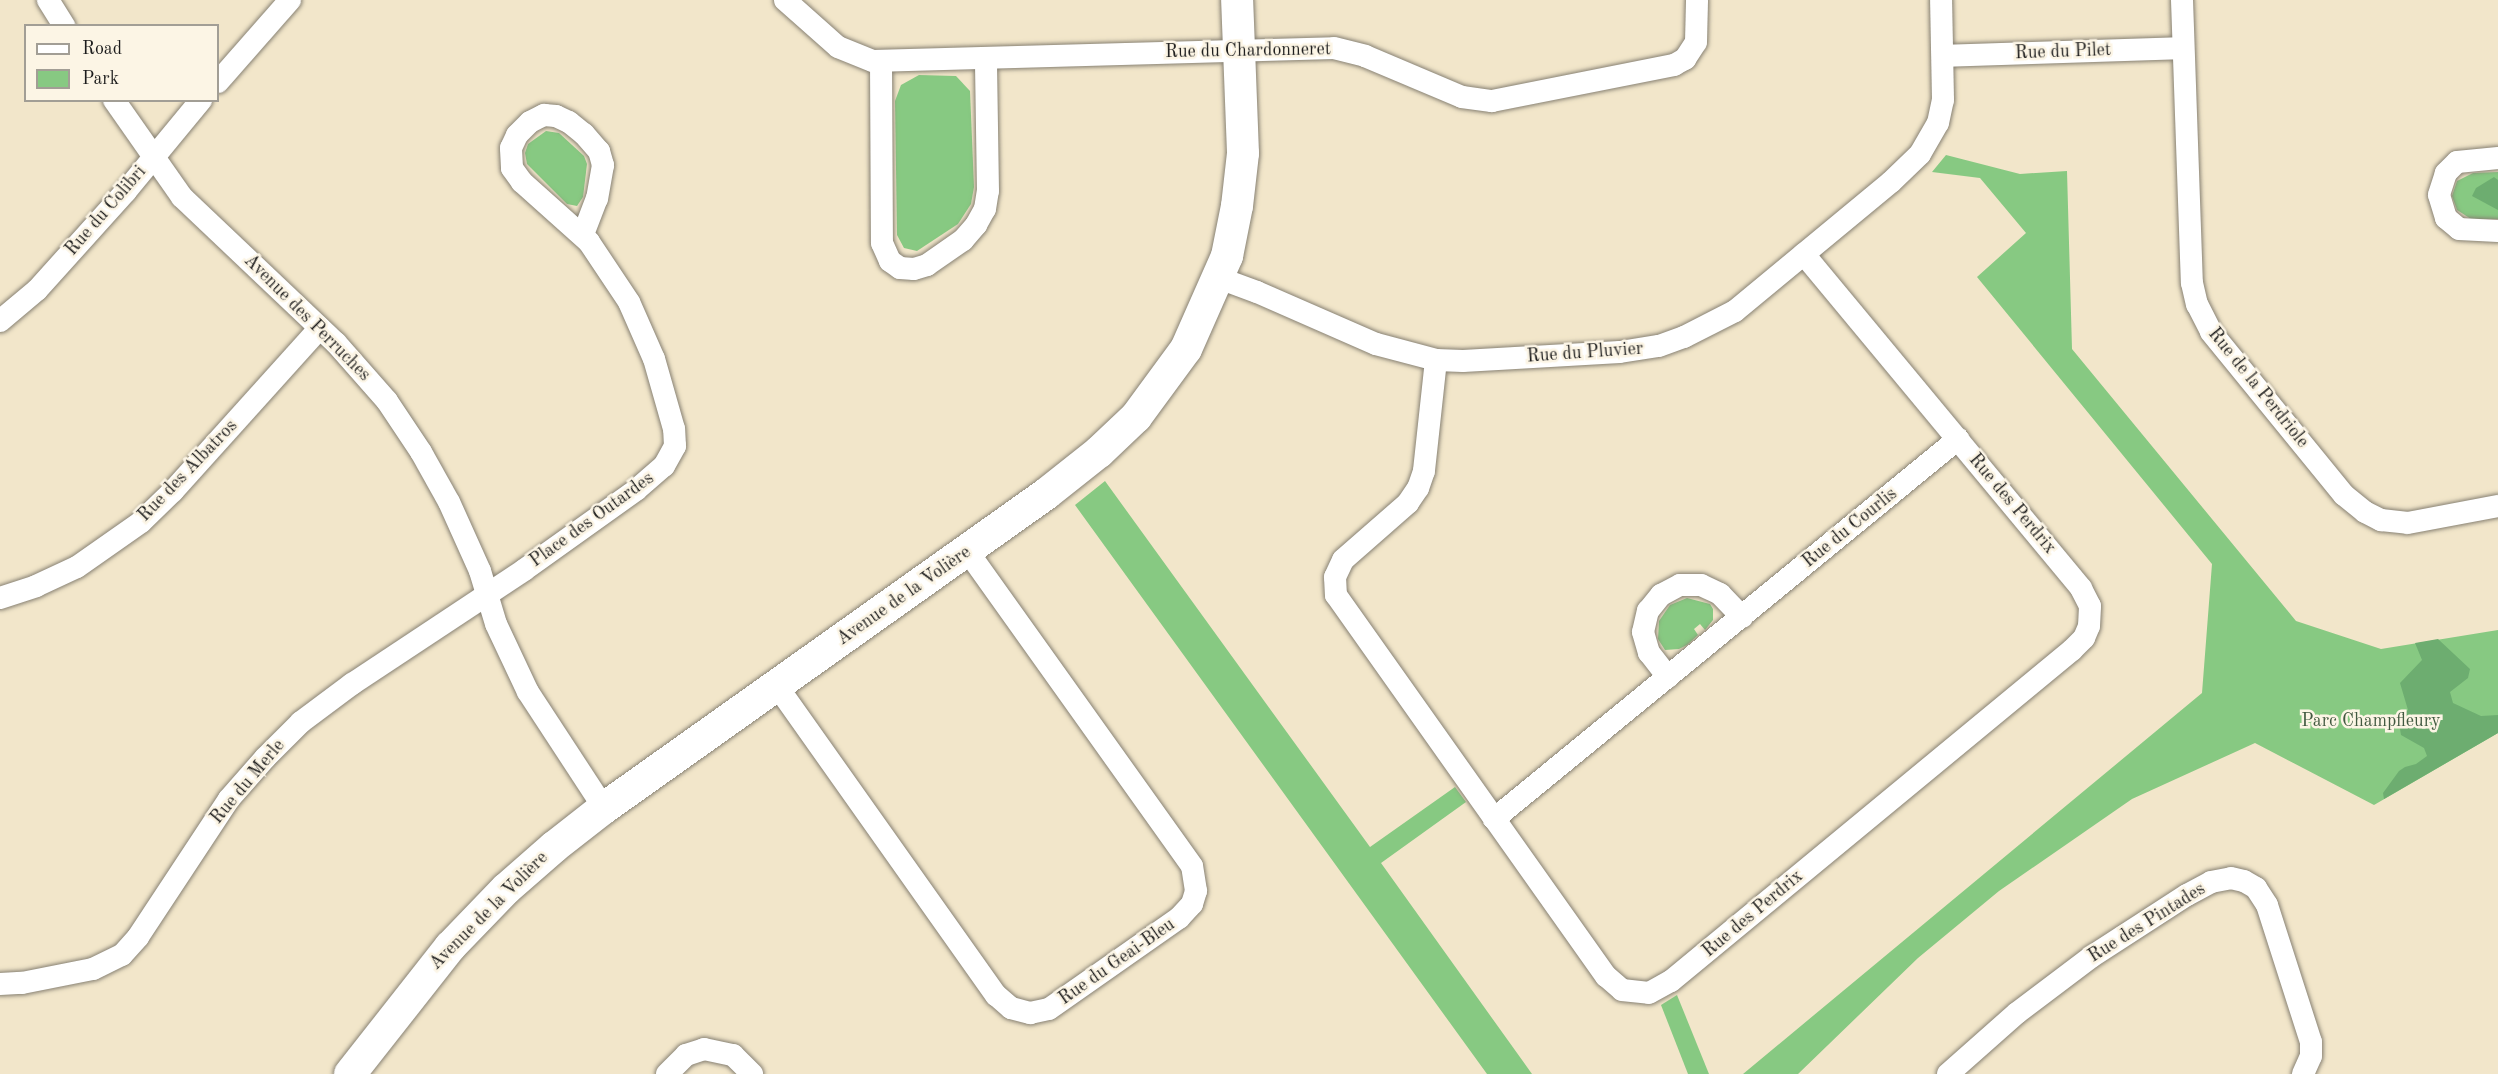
<!DOCTYPE html>
<html>
<head>
<meta charset="utf-8">
<style>
	body { margin:0 }
	#map { position:relative; width:2498px; height:1074px; overflow:hidden; background:#f2e6ca; font-family:"Old Standard TT",serif }
	div>[style] { position:absolute }
	.green>* { inset:0; background:#87c982 }
	.forest>* { inset:0; background:#6dad70 }
	.roads { filter:drop-shadow(0 0 2px #878173) drop-shadow(0 0 2px #878173) }
	.street>* { height:22px; margin:-11px; padding:0 11px; transform-origin:11px; border-radius:11px; background:#fff }
	.secondary>* { height:32px; margin:-16px; padding:0 16px; transform-origin:16px; border-radius:16px; background:#fff }
	span { translate:-50% -50%; white-space:nowrap; text-align:center; line-height:1.15; -webkit-text-stroke:5px #fcf5e5; paint-order:stroke }
	.street-label { font-size:18px; color:#1c1c1c }
	.park-label { font-size:18px; color:#415940 }
	.legend { position:absolute; left:24px; top:24px; width:195px; height:78px; box-sizing:border-box; background:#fcf5e5; border:2px solid #a29e95; margin:0; padding:8px 10px; list-style:none; font-size:18px; color:#1c1c1c }
	.legend li { display:flex; align-items:center; gap:12px; height:30px }
	.legend b { width:30px; border:2px solid #a29e95 }
</style>
</head>
<body>
<div id="map">
	<div class="green">
		<i style="clip-path:polygon(919px 75px,956px 76px,970px 91px,974px 187px,971px 204px,958px 224px,917px 251px,904px 248px,897px 235px,895px 101px,901px 85px)"></i>
		<i style="clip-path:polygon(546px 131px,559px 133px,584px 156px,587px 164px,583px 197px,577px 206px,567px 204px,527px 164px,525px 153px,528px 144px)"></i>
		<i style="clip-path:polygon(1946px 155px,2020px 174px,2067px 171px,2072px 349px,2296px 621px,2381px 649px,2498px 630px,2498px 733px,2374px 805px,2255px 743px,2132px 799px,1999px 891px,1918px 958px,1798px 1074px,1743px 1074px,2202px 693px,2212px 564px,1977px 277px,2026px 233px,1980px 178px,1932px 172px)"></i>
		<i style="clip-path:polygon(2498px 172px,2498px 219px,2471px 219px,2457px 210px,2452px 196px,2457px 181px,2473px 173px)"></i>
		<i style="clip-path:polygon(1105px 481px,1370px 847px,1455px 787px,1466px 802px,1381px 863px,1532px 1074px,1487px 1074px,1075px 505px)"></i>
		<i style="clip-path:polygon(1687px 598px,1710px 604px,1713px 609px,1713px 620px,1705px 630px,1700px 624px,1694px 629px,1698px 635px,1687px 645px,1679px 649px,1665px 650px,1658px 639px,1659px 621px,1670px 605px)"></i>
		<i style="clip-path:polygon(1677px 995px,1709px 1074px,1688px 1074px,1661px 1005px)"></i>
	</div>
	<div class="forest">
		<i style="clip-path:polygon(2494px 177px,2498px 180px,2498px 210px,2472px 196px,2476px 188px)"></i>
		<i style="clip-path:polygon(2438px 639px,2470px 669px,2468px 678px,2450px 692px,2453px 703px,2481px 716px,2498px 715px,2498px 733px,2384px 799px,2383px 793px,2399px 771px,2405px 767px,2416px 764px,2427px 756px,2424px 748px,2401px 735px,2398px 717px,2408px 710px,2400px 683px,2422px 660px,2415px 643px)"></i>
	</div>
	<div class="roads">
		<div class="street">
			<i style="left:48px;top:0;width:31px;rotate:58deg"></i>
			<i style="left:785px;top:0;width:71px;rotate:41.6deg"></i>
			<i style="left:838px;top:47px;width:38px;rotate:22deg"></i>
			<i style="left:873px;top:61px;width:461px;rotate:-1.6deg"></i>
			<i style="left:1334px;top:48px;width:32px;rotate:14deg"></i>
			<i style="left:1365px;top:56px;width:105px;rotate:22.9deg"></i>
			<i style="left:1462px;top:97px;width:30px;rotate:8deg"></i>
			<i style="left:1492px;top:101px;width:186px;rotate:-11.2deg"></i>
			<i style="left:1674px;top:65px;width:13px;rotate:-29deg"></i>
			<i style="left:1685px;top:59px;width:20px;rotate:-57deg"></i>
			<i style="left:1696px;top:42px;width:42px;rotate:-88.6deg"></i>
			<i style="left:2182px;top:0;width:283px;rotate:88deg"></i>
			<i style="left:2192px;top:283px;width:22px;rotate:77deg"></i>
			<i style="left:2197px;top:304px;width:31px;rotate:63deg"></i>
			<i style="left:2211px;top:332px;width:210px;rotate:50.8deg"></i>
			<i style="left:2344px;top:495px;width:27px;rotate:39deg"></i>
			<i style="left:2365px;top:512px;width:18px;rotate:27deg"></i>
			<i style="left:2381px;top:520px;width:27px;rotate:6deg"></i>
			<i style="left:2408px;top:523px;width:92px;rotate:-10.7deg"></i>
			<i style="left:1943px;top:56px;width:240px;rotate:-1.9deg"></i>
			<i style="left:881px;top:62px;width:181px;rotate:89.7deg"></i>
			<i style="left:882px;top:243px;width:20px;rotate:66deg"></i>
			<i style="left:890px;top:261px;width:12px;rotate:35deg"></i>
			<i style="left:900px;top:268px;width:14px;rotate:4deg"></i>
			<i style="left:914px;top:269px;width:14px;rotate:-17deg"></i>
			<i style="left:927px;top:265px;width:44px;rotate:-34.8deg"></i>
			<i style="left:963px;top:240px;width:20px;rotate:-49deg"></i>
			<i style="left:976px;top:225px;width:18px;rotate:-61deg"></i>
			<i style="left:985px;top:209px;width:18px;rotate:-81deg"></i>
			<i style="left:988px;top:191px;width:133px;rotate:-90.9deg"></i>
			<i style="left:218px;top:82px;width:109px;rotate:-48.7deg"></i>
			<i style="left:114px;top:100px;width:118px;rotate:55deg"></i>
			<i style="left:182px;top:197px;width:212px;rotate:43.5deg"></i>
			<i style="left:336px;top:343px;width:77px;rotate:48.7deg"></i>
			<i style="left:387px;top:401px;width:61px;rotate:56.3deg"></i>
			<i style="left:421px;top:452px;width:57px;rotate:60.8deg"></i>
			<i style="left:449px;top:502px;width:76px;rotate:65.8deg"></i>
			<i style="left:480px;top:571px;width:55px;rotate:73.2deg"></i>
			<i style="left:496px;top:624px;width:75px;rotate:64.8deg"></i>
			<i style="left:528px;top:692px;width:139px;rotate:56.8deg"></i>
			<i style="left:2498px;top:158px;width:41px;rotate:174.4deg"></i>
			<i style="left:2457px;top:162px;width:16px;rotate:135deg"></i>
			<i style="left:2446px;top:173px;width:23px;rotate:108deg"></i>
			<i style="left:2439px;top:195px;width:24px;rotate:73deg"></i>
			<i style="left:2446px;top:218px;width:17px;rotate:40deg"></i>
			<i style="left:2459px;top:229px;width:39px;rotate:3deg"></i>
			<i style="left:1219px;top:278px;width:40px;rotate:20.2deg"></i>
			<i style="left:1257px;top:292px;width:130px;rotate:23.6deg"></i>
			<i style="left:1376px;top:344px;width:62px;rotate:14.9deg"></i>
			<i style="left:1436px;top:360px;width:27px;rotate:2deg"></i>
			<i style="left:1463px;top:361px;width:157px;rotate:-3.3deg"></i>
			<i style="left:1620px;top:352px;width:39px;rotate:-9deg"></i>
			<i style="left:1659px;top:346px;width:27px;rotate:-20deg"></i>
			<i style="left:1684px;top:337px;width:57px;rotate:-27deg"></i>
			<i style="left:1735px;top:311px;width:202px;rotate:-39.6deg"></i>
			<i style="left:1891px;top:182px;width:40px;rotate:-44deg"></i>
			<i style="left:1920px;top:154px;width:36px;rotate:-60deg"></i>
			<i style="left:1938px;top:123px;width:24px;rotate:-78deg"></i>
			<i style="left:1943px;top:100px;width:100px;rotate:-91.1deg"></i>
			<i style="left:0;top:321px;width:48px;rotate:-40deg"></i>
			<i style="left:37px;top:290px;width:133px;rotate:-48deg"></i>
			<i style="left:126px;top:191px;width:118px;rotate:-50.5deg"></i>
			<i style="left:1436px;top:360px;width:112px;rotate:96.2deg"></i>
			<i style="left:1424px;top:471px;width:18px;rotate:109deg"></i>
			<i style="left:1418px;top:488px;width:18px;rotate:124deg"></i>
			<i style="left:1408px;top:503px;width:86px;rotate:138.8deg"></i>
			<i style="left:1343px;top:560px;width:19px;rotate:115deg"></i>
			<i style="left:1335px;top:577px;width:18px;rotate:87deg"></i>
			<i style="left:1336px;top:595px;width:467px;rotate:54.7deg"></i>
			<i style="left:1606px;top:976px;width:21px;rotate:41deg"></i>
			<i style="left:1622px;top:990px;width:27px;rotate:6deg"></i>
			<i style="left:1649px;top:993px;width:25px;rotate:-29deg"></i>
			<i style="left:1671px;top:981px;width:520px;rotate:-39.54deg"></i>
			<i style="left:2072px;top:650px;width:17px;rotate:-45deg"></i>
			<i style="left:2084px;top:638px;width:13px;rotate:-67deg"></i>
			<i style="left:2089px;top:626px;width:20px;rotate:-87deg"></i>
			<i style="left:2090px;top:606px;width:20px;rotate:-117deg"></i>
			<i style="left:2081px;top:588px;width:434px;rotate:-129.7deg"></i>
			<i style="left:0;top:598px;width:38px;rotate:-18deg"></i>
			<i style="left:36px;top:586px;width:45px;rotate:-24.9deg"></i>
			<i style="left:77px;top:567px;width:78px;rotate:-35.1deg"></i>
			<i style="left:141px;top:522px;width:45px;rotate:-44.1deg"></i>
			<i style="left:173px;top:491px;width:219px;rotate:-48deg"></i>
			<i style="left:1668px;top:677px;width:31px;rotate:-128deg"></i>
			<i style="left:1649px;top:653px;width:22px;rotate:-106deg"></i>
			<i style="left:1643px;top:632px;width:22px;rotate:-77deg"></i>
			<i style="left:1648px;top:611px;width:21px;rotate:-51deg"></i>
			<i style="left:1661px;top:595px;width:21px;rotate:-28deg"></i>
			<i style="left:1680px;top:585px;width:21px"></i>
			<i style="left:1701px;top:585px;width:21px;rotate:25deg"></i>
			<i style="left:1720px;top:594px;width:32px;rotate:46deg"></i>
			<i style="left:777px;top:686px;width:379px;rotate:54.7deg"></i>
			<i style="left:996px;top:995px;width:20px;rotate:41deg"></i>
			<i style="left:1011px;top:1008px;width:20px;rotate:15deg"></i>
			<i style="left:1030px;top:1013px;width:19px;rotate:-12deg"></i>
			<i style="left:1049px;top:1009px;width:159px;rotate:-35deg"></i>
			<i style="left:1179px;top:918px;width:19px;rotate:-47deg"></i>
			<i style="left:1192px;top:904px;width:14px;rotate:-73deg"></i>
			<i style="left:1196px;top:891px;width:25px;rotate:-99deg"></i>
			<i style="left:1192px;top:866px;width:387px;rotate:-125.5deg"></i>
			<i style="left:1494px;top:819px;width:600px;rotate:-39.32deg"></i>
			<i style="left:0;top:984px;width:22px;rotate:-3deg"></i>
			<i style="left:22px;top:983px;width:72px;rotate:-11.2deg"></i>
			<i style="left:93px;top:969px;width:32px;rotate:-26deg"></i>
			<i style="left:122px;top:955px;width:24px;rotate:-48deg"></i>
			<i style="left:138px;top:937px;width:165px;rotate:-56.6deg"></i>
			<i style="left:229px;top:799px;width:55px;rotate:-48.7deg"></i>
			<i style="left:265px;top:758px;width:51px;rotate:-45deg"></i>
			<i style="left:301px;top:722px;width:64px;rotate:-36.7deg"></i>
			<i style="left:352px;top:684px;width:206px;rotate:-33.5deg"></i>
			<i style="left:524px;top:570px;width:138px;rotate:-35.5deg"></i>
			<i style="left:636px;top:490px;width:37px;rotate:-41deg"></i>
			<i style="left:664px;top:466px;width:23px;rotate:-61deg"></i>
			<i style="left:675px;top:446px;width:17px;rotate:-93deg"></i>
			<i style="left:674px;top:429px;width:73px;rotate:-105.9deg"></i>
			<i style="left:654px;top:359px;width:62px;rotate:-113.7deg"></i>
			<i style="left:629px;top:302px;width:72px;rotate:-123.7deg"></i>
			<i style="left:589px;top:242px;width:90px;rotate:-138.2deg"></i>
			<i style="left:522px;top:182px;width:17px;rotate:-126deg"></i>
			<i style="left:512px;top:168px;width:20px;rotate:-93deg"></i>
			<i style="left:511px;top:148px;width:14px;rotate:-65deg"></i>
			<i style="left:517px;top:135px;width:18px;rotate:-45deg"></i>
			<i style="left:530px;top:122px;width:16px;rotate:-27deg"></i>
			<i style="left:544px;top:115px;width:12px;rotate:5deg"></i>
			<i style="left:556px;top:116px;width:14px;rotate:25deg"></i>
			<i style="left:569px;top:122px;width:19px;rotate:39deg"></i>
			<i style="left:584px;top:134px;width:23px;rotate:49deg"></i>
			<i style="left:599px;top:151px;width:15px;rotate:74deg"></i>
			<i style="left:603px;top:165px;width:34px;rotate:100deg"></i>
			<i style="left:597px;top:198px;width:40px;rotate:111deg"></i>
			<i style="left:667px;top:1074px;width:27px;rotate:-45deg"></i>
			<i style="left:686px;top:1055px;width:19px;rotate:-18deg"></i>
			<i style="left:704px;top:1049px;width:30px;rotate:12deg"></i>
			<i style="left:733px;top:1055px;width:27px;rotate:45deg"></i>
			<i style="left:1948px;top:1074px;width:92px;rotate:-41.5deg"></i>
			<i style="left:2017px;top:1013px;width:93px;rotate:-37.1deg"></i>
			<i style="left:2091px;top:957px;width:114px;rotate:-32.9deg"></i>
			<i style="left:2187px;top:895px;width:27px;rotate:-28deg"></i>
			<i style="left:2211px;top:882px;width:20px;rotate:-11deg"></i>
			<i style="left:2231px;top:878px;width:13px;rotate:13deg"></i>
			<i style="left:2244px;top:881px;width:14px;rotate:30deg"></i>
			<i style="left:2256px;top:888px;width:20px;rotate:57deg"></i>
			<i style="left:2267px;top:905px;width:144px;rotate:72.2deg"></i>
			<i style="left:2311px;top:1042px;width:14px;rotate:90deg"></i>
			<i style="left:2311px;top:1056px;width:20px;rotate:114deg"></i>
		</div>
		<div class="secondary">
			<i style="left:350px;top:1074px;width:162px;rotate:-51.8deg"></i>
			<i style="left:450px;top:947px;width:81px;rotate:-46deg"></i>
			<i style="left:506px;top:889px;width:64px;rotate:-41.2deg"></i>
			<i style="left:554px;top:847px;width:63px;rotate:-38deg"></i>
			<i style="left:604px;top:808px;width:542px;rotate:-35.39deg"></i>
			<i style="left:1046px;top:494px;width:68px;rotate:-38.4deg"></i>
			<i style="left:1099px;top:452px;width:51px;rotate:-43.4deg"></i>
			<i style="left:1136px;top:417px;width:84px;rotate:-53.7deg"></i>
			<i style="left:1186px;top:349px;width:102px;rotate:-66.2deg"></i>
			<i style="left:1227px;top:256px;width:51px;rotate:-78.7deg"></i>
			<i style="left:1237px;top:206px;width:53px;rotate:-83.5deg"></i>
			<i style="left:1243px;top:153px;width:153px;rotate:-92.2deg"></i>
		</div>
	</div>
	<div class="street-label">
		<span style="left:1248px;top:51px;rotate:-1deg">Rue du Chardonneret</span>
		<span style="left:2063px;top:52px;rotate:-2deg">Rue du Pilet</span>
		<span style="left:106px;top:211px;rotate:-49deg">Rue du Colibri</span>
		<span style="left:307px;top:318px;rotate:45deg">Avenue des Perruches</span>
		<span style="left:1585px;top:353px;rotate:-4deg">Rue du Pluvier</span>
		<span style="left:2258px;top:388px;rotate:51deg">Rue de la Perdriole</span>
		<span style="left:188px;top:471px;rotate:-46deg">Rue des Albatros</span>
		<span style="left:2012px;top:504px;rotate:50deg">Rue des Perdrix</span>
		<span style="left:592px;top:520px;rotate:-36deg">Place des Outardes</span>
		<span style="left:1850px;top:528px;rotate:-39deg">Rue du Courlis</span>
		<span style="left:904px;top:596px;rotate:-35deg">Avenue de la Volière</span>
		<span style="left:248px;top:782px;rotate:-50deg">Rue du Merle</span>
		<span style="left:489px;top:911px;rotate:-45deg">Avenue de la Volière</span>
		<span style="left:1753px;top:914px;rotate:-40deg">Rue des Perdrix</span>
		<span style="left:2147px;top:923px;rotate:-32deg">Rue des Pintades</span>
		<span style="left:1117px;top:962px;rotate:-35deg">Rue du Geai-Bleu</span>
	</div>
	<div class="park-label">
		<span style="left:2371px;top:721px">Parc Champfleury</span>
	</div>
	<ul class="legend">
	<li><b style="height:8px;background:#fff"></b>Road</li>
	<li><b style="height:16px;background:#87c982"></b>Park</li>
	</ul>
</div>
</body>
</html>
